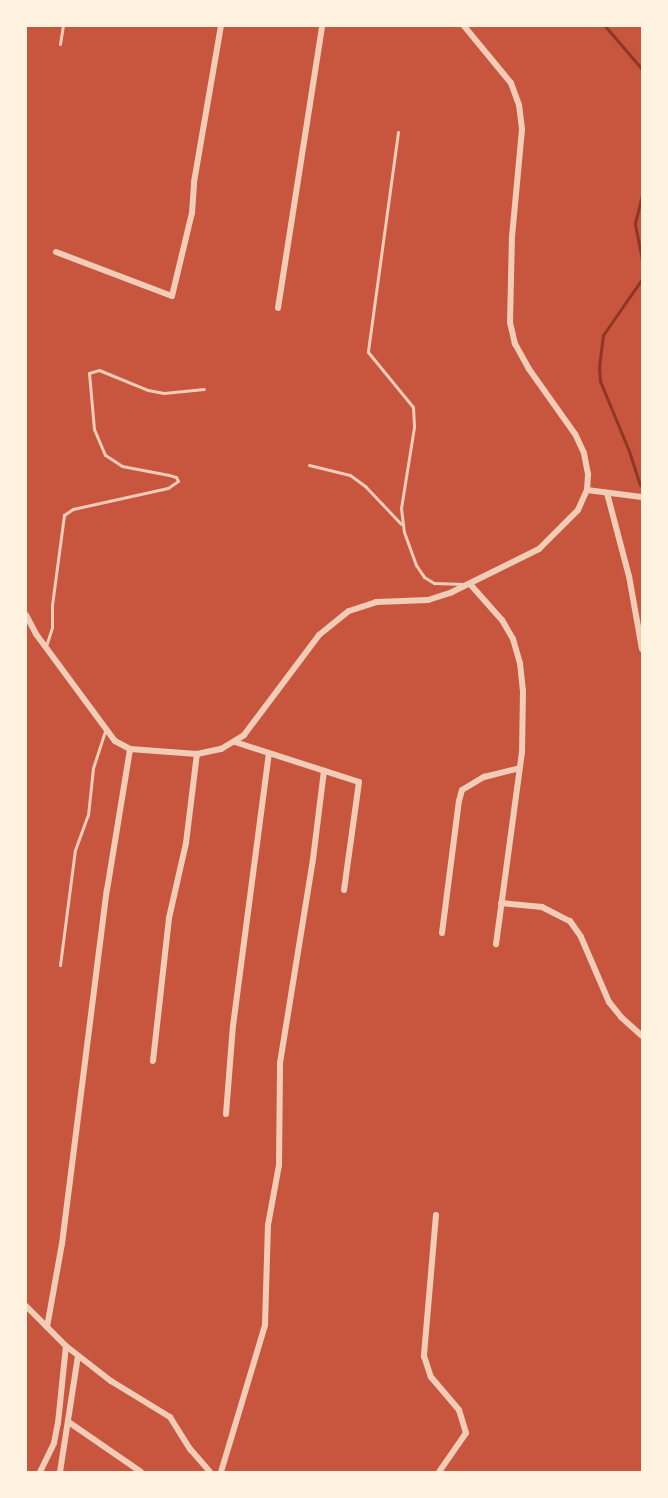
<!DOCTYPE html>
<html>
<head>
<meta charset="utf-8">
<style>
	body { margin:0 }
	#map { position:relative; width:668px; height:1498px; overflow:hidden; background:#c8553d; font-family:Mulish,sans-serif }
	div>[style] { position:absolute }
	.stream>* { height:3px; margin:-1.5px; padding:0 1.5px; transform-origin:1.5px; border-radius:1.5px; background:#8f3625 }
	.service>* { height:3px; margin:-1.5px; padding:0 1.5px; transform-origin:1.5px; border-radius:1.5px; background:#f1ccb7 }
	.minor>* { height:6px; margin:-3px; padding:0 3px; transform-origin:3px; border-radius:3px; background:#f1ccb7 }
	span { translate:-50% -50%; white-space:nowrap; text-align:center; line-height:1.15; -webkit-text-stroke:5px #fff3e0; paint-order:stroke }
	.frame { position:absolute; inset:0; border:27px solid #fff3e0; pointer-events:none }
</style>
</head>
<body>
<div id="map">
	<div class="stream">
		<i style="left:605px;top:26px;width:57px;rotate:49.3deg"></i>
		<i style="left:642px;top:195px;width:30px;rotate:104deg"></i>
		<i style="left:635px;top:224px;width:38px;rotate:79deg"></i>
		<i style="left:640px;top:485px;width:36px;rotate:-108deg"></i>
		<i style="left:629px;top:451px;width:76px;rotate:-112.5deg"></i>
		<i style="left:600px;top:381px;width:14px;rotate:-94deg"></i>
		<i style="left:599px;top:367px;width:32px;rotate:-83deg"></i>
		<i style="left:603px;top:335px;width:68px;rotate:-55.1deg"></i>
	</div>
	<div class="service">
		<i style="left:60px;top:44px;width:18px;rotate:-81deg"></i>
		<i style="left:398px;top:132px;width:222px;rotate:97.8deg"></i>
		<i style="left:368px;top:352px;width:71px;rotate:50.7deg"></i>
		<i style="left:413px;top:407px;width:20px;rotate:87deg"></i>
		<i style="left:414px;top:427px;width:82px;rotate:99.1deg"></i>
		<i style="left:401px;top:508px;width:24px;rotate:83deg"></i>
		<i style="left:404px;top:532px;width:35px;rotate:70deg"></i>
		<i style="left:416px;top:565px;width:14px;rotate:56deg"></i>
		<i style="left:424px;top:577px;width:12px;rotate:31deg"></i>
		<i style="left:434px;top:583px;width:31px;rotate:2deg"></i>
		<i style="left:309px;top:465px;width:42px;rotate:13.7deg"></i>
		<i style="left:350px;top:475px;width:19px;rotate:36deg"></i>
		<i style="left:365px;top:486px;width:52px;rotate:46.5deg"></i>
		<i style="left:46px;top:646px;width:20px;rotate:-72deg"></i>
		<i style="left:52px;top:627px;width:22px;rotate:-90deg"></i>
		<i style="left:52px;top:605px;width:91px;rotate:-82.4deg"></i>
		<i style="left:64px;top:515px;width:11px;rotate:-34deg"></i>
		<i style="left:73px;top:509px;width:97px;rotate:-12.5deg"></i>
		<i style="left:168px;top:488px;width:12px;rotate:-35deg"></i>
		<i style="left:178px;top:481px;width:4px;rotate:-117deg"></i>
		<i style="left:176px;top:477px;width:7px;rotate:-164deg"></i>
		<i style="left:169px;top:475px;width:48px;rotate:-169.2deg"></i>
		<i style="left:122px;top:466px;width:20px;rotate:-147deg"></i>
		<i style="left:105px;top:455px;width:28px;rotate:-113deg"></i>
		<i style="left:94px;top:429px;width:56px;rotate:-95.1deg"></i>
		<i style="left:89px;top:373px;width:10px;rotate:-17deg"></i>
		<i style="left:99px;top:370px;width:53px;rotate:22.2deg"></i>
		<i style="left:148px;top:390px;width:16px;rotate:11deg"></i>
		<i style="left:164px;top:393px;width:40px;rotate:-5.7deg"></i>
		<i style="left:60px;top:965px;width:116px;rotate:-82.6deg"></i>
		<i style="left:75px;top:850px;width:37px;rotate:-70deg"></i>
		<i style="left:88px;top:815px;width:47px;rotate:-83.9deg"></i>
		<i style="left:93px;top:768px;width:38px;rotate:-72deg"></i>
	</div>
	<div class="minor">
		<i style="left:56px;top:252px;width:124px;rotate:20.8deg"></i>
		<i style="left:172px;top:296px;width:85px;rotate:-76.5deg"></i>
		<i style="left:192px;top:213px;width:31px;rotate:-86deg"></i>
		<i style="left:194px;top:182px;width:158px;rotate:-80.2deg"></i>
		<i style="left:278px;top:308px;width:285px;rotate:-81.1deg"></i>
		<i style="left:587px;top:490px;width:55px;rotate:7.3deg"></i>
		<i style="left:607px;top:493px;width:86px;rotate:75.2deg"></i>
		<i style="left:629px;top:576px;width:74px;rotate:79.9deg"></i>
		<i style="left:470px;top:584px;width:48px;rotate:48.4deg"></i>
		<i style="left:502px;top:620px;width:22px;rotate:60deg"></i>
		<i style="left:513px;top:639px;width:25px;rotate:74deg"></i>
		<i style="left:520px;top:663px;width:28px;rotate:84deg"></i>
		<i style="left:523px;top:691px;width:61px;rotate:90.9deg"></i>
		<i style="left:522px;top:752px;width:194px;rotate:97.7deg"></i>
		<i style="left:26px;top:615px;width:21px;rotate:62deg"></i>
		<i style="left:36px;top:634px;width:133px;rotate:53.6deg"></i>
		<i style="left:115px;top:741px;width:17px;rotate:28deg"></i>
		<i style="left:130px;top:749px;width:67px;rotate:4.3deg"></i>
		<i style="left:197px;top:754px;width:25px;rotate:-12deg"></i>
		<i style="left:221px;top:749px;width:27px;rotate:-31deg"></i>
		<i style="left:244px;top:735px;width:125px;rotate:-53.1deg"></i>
		<i style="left:319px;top:635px;width:38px;rotate:-39deg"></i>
		<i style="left:349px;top:611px;width:28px;rotate:-18deg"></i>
		<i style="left:376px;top:602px;width:52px;rotate:-2.2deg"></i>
		<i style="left:428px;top:600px;width:25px;rotate:-18deg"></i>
		<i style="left:452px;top:592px;width:97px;rotate:-26.3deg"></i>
		<i style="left:539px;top:549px;width:55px;rotate:-45deg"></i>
		<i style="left:578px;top:510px;width:22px;rotate:-66deg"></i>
		<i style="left:587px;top:490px;width:16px;rotate:-86deg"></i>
		<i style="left:588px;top:474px;width:21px;rotate:-101deg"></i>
		<i style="left:584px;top:453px;width:21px;rotate:-115deg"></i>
		<i style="left:575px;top:434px;width:80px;rotate:-125.3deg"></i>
		<i style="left:529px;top:369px;width:29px;rotate:-119deg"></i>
		<i style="left:515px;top:344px;width:22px;rotate:-103deg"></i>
		<i style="left:510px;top:323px;width:86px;rotate:-88.7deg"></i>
		<i style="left:512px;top:237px;width:108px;rotate:-84.7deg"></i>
		<i style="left:522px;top:129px;width:24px;rotate:-97deg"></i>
		<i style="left:519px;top:105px;width:23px;rotate:-110deg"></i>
		<i style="left:511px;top:83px;width:74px;rotate:-129.5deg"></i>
		<i style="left:235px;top:742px;width:130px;rotate:17.9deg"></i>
		<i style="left:359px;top:782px;width:109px;rotate:97.9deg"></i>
		<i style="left:501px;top:903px;width:41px;rotate:5.6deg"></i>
		<i style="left:542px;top:907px;width:31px;rotate:27deg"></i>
		<i style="left:570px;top:921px;width:19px;rotate:55deg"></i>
		<i style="left:581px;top:937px;width:71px;rotate:66.7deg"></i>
		<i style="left:609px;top:1002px;width:19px;rotate:51deg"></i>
		<i style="left:621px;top:1017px;width:28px;rotate:42deg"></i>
		<i style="left:442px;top:933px;width:133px;rotate:-82.7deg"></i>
		<i style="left:459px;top:801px;width:11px;rotate:-75deg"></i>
		<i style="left:462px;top:790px;width:26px;rotate:-31deg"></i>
		<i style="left:484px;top:777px;width:36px;rotate:-14deg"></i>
		<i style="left:153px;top:1061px;width:144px;rotate:-83.6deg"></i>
		<i style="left:169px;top:918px;width:77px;rotate:-77.2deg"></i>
		<i style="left:186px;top:843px;width:90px;rotate:-83deg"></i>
		<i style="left:226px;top:1114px;width:88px;rotate:-85.5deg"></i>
		<i style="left:233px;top:1026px;width:275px;rotate:-82.5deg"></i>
		<i style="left:436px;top:1215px;width:142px;rotate:94.9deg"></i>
		<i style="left:424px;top:1356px;width:22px;rotate:72deg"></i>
		<i style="left:431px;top:1377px;width:43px;rotate:49.7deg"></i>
		<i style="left:459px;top:1410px;width:24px;rotate:73deg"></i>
		<i style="left:466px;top:1433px;width:47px;rotate:124.7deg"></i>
		<i style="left:26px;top:1306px;width:57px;rotate:45deg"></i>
		<i style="left:66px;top:1346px;width:57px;rotate:37.9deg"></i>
		<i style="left:111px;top:1381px;width:69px;rotate:31.4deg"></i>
		<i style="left:170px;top:1417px;width:39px;rotate:58deg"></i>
		<i style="left:191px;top:1450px;width:29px;rotate:49deg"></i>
		<i style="left:47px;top:1327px;width:84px;rotate:-79.8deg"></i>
		<i style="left:62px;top:1244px;width:357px;rotate:-82.8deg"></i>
		<i style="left:107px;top:890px;width:143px;rotate:-80.7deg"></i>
		<i style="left:70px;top:1423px;width:86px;rotate:34.6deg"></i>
		<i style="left:40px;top:1472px;width:32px;rotate:-64deg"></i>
		<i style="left:54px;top:1443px;width:20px;rotate:-79deg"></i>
		<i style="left:58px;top:1423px;width:77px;rotate:-84.1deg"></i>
		<i style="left:60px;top:1472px;width:117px;rotate:-81.2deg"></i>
		<i style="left:221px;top:1472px;width:153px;rotate:-73.3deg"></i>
		<i style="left:265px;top:1325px;width:100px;rotate:-88.3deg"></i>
		<i style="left:268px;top:1225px;width:61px;rotate:-79.6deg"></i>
		<i style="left:279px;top:1165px;width:102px;rotate:-89.4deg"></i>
		<i style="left:280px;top:1063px;width:207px;rotate:-80.8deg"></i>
		<i style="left:313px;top:859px;width:89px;rotate:-82.9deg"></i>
	</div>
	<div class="frame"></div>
</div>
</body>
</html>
